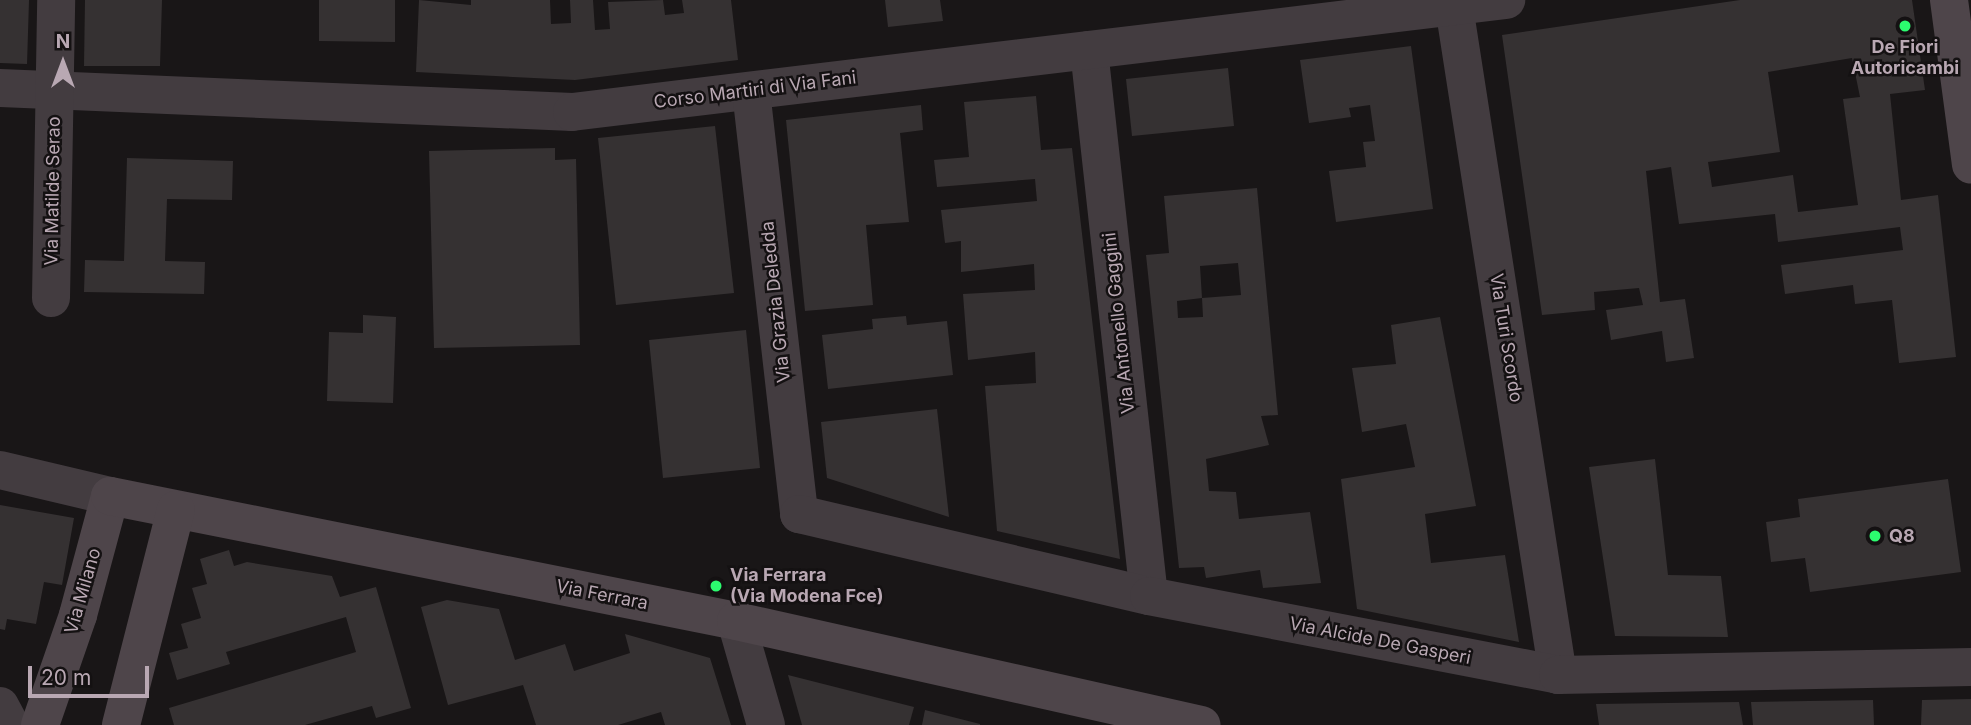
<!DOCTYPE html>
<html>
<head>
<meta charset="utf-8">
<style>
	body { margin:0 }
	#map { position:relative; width:1971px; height:725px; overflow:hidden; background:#191617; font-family:Inter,sans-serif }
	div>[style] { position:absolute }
	.building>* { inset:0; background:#353132 }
	.street>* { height:38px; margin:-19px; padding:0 19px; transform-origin:19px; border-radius:19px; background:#433c40 }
	.secondary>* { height:38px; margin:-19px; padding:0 19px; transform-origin:19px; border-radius:19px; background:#4e454a }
	.dots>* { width:19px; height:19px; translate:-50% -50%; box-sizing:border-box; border:4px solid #141112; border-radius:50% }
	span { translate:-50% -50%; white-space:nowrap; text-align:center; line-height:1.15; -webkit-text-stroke:5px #141112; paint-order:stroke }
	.poi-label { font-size:18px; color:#b9a8b3; font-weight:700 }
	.left { translate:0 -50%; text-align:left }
	.street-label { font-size:18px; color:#b9a8b3 }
	.north { position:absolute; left:28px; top:28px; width:70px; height:70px; -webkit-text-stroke:5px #141112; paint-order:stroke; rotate:0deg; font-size:19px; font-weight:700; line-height:28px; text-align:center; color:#b9a8b3 }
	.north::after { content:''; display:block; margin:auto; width:24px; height:32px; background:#b9a8b3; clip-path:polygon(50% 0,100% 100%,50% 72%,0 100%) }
	.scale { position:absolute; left:28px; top:666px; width:121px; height:32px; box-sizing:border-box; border:4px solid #b9a8b3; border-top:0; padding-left:9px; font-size:21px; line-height:24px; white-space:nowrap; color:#b9a8b3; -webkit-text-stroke:5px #141112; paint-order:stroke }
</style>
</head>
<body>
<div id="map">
	<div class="building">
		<i style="clip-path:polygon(0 0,29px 0,27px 64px,0 63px)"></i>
		<i style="clip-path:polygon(85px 0,162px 0,160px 66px,84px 66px)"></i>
		<i style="clip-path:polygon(319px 0,395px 0,395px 42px,319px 41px)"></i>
		<i style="clip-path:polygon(419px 0,471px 5px,471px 0,550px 0,551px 24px,571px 23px,570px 0,593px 0,595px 30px,610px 29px,608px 2px,663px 0,665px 15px,684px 13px,682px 0,731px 0,738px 60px,575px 80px,416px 72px)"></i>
		<i style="clip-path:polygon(885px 0,940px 0,943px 21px,888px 27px)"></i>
		<i style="clip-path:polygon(evenodd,1740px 0,1912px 0,1925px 90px,1890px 94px,1901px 200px,1938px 195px,1956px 357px,1899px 363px,1892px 300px,1855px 304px,1853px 285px,1785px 294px,1781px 265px,1903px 250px,1900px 227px,1778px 242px,1775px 214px,1679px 224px,1671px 167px,1646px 171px,1660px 302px,1685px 299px,1694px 358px,1666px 362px,1662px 331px,1611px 340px,1606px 310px,1643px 305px,1639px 288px,1594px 292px,1595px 310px,1542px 315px,1502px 35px,1740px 0,1852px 58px,1860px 97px,1843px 99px,1858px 205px,1798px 212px,1793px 175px,1712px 187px,1708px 162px,1780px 152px,1768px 72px,1852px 58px)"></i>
		<i style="clip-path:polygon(1411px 46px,1433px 209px,1336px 222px,1329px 171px,1366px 167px,1363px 142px,1375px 141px,1370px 105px,1349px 108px,1351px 117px,1309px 123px,1300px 60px)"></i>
		<i style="clip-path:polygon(1228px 68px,1234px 126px,1132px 136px,1126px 79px)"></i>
		<i style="clip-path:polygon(1036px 96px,1041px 150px,1072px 148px,1120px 559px,997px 531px,985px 386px,1036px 383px,1035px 352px,968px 360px,963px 294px,1035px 290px,1034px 264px,961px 272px,961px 241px,945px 243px,941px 210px,1037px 201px,1035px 179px,937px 187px,934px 160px,969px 157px,964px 102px)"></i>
		<i style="clip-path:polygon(921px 105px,923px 130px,900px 133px,909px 222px,866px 225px,873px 305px,805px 311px,786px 120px)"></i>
		<i style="clip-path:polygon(715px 126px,734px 293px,616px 305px,598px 138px)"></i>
		<i style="clip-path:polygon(555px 148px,555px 160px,576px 159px,580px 345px,434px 348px,429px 151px)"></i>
		<i style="clip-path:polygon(127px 158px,233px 161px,232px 200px,167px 199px,165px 261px,205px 262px,204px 294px,84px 292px,85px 260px,124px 261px)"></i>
		<i style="clip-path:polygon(evenodd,1257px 188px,1278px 415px,1261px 416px,1269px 445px,1206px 459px,1209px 491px,1236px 492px,1239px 519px,1310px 512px,1321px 583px,1263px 588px,1260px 570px,1206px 578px,1204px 567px,1179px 568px,1146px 255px,1169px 253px,1164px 196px,1257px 188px,1238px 263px,1241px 295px,1202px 298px,1203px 317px,1178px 318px,1177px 301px,1202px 298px,1200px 266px,1238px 263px)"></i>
		<i style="clip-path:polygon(363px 315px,396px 317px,393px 403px,327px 401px,329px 332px,363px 333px)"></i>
		<i style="clip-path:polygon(906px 316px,907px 325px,947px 321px,953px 375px,828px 389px,822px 335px,873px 329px,872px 319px)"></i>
		<i style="clip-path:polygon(1440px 317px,1476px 506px,1425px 514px,1431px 563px,1505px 555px,1519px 642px,1357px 609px,1341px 479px,1415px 467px,1406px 424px,1362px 432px,1352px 368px,1396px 364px,1391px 325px)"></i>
		<i style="clip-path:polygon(746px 330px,760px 468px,663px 478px,649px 340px)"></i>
		<i style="clip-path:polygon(937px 409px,949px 517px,827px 478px,821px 422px)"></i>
		<i style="clip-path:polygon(1655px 459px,1668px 575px,1721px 576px,1728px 637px,1615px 636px,1589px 467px)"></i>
		<i style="clip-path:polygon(1948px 479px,1961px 572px,1810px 592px,1805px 558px,1771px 562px,1766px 522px,1800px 517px,1798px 499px)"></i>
		<i style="clip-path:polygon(0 505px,74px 518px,62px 585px,44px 582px,36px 624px,7px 619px,5px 630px,0 629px)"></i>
		<i style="clip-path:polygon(229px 550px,234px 566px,247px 562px,332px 576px,340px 597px,376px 587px,411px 708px,376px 718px,372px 706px,305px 725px,174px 725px,169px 708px,356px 652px,346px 617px,226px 652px,230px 664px,177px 680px,169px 653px,188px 648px,181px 624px,201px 618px,192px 588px,207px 584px,200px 559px)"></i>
		<i style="clip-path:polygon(447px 600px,499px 609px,515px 660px,565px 644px,574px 671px,630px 653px,625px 634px,710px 658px,731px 725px,665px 725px,661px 712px,618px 725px,536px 725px,523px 685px,448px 705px,421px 607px)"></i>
		<i style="clip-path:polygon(788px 675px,914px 707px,909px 725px,802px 725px)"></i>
		<i style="clip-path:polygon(1971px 699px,1971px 725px,1921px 725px,1922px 700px)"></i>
		<i style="clip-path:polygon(1873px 700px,1874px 725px,1753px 725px,1751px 702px)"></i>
		<i style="clip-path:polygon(1739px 702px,1743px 725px,1599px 725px,1596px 704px)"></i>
		<i style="clip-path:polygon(925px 710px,980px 724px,980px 725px,922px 725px)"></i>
	</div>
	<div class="street">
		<i style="left:1453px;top:0;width:683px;rotate:81.16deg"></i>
		<i style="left:1089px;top:50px;width:549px;rotate:83.73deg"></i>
		<i style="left:0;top:88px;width:573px;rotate:2.4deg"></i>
		<i style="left:572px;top:112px;width:941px;rotate:-6.84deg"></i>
		<i style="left:751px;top:91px;width:426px;rotate:83.5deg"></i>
		<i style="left:799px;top:514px;width:359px;rotate:13.2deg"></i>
		<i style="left:1149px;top:596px;width:417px;rotate:10.9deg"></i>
		<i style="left:1558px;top:675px;width:413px;rotate:-1.1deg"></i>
		<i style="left:51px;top:298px;width:298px;rotate:-89deg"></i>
		<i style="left:0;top:470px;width:113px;rotate:13.3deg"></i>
		<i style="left:736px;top:621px;width:108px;rotate:73.9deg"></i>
		<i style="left:0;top:706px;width:21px;rotate:62deg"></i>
	</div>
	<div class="secondary">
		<i style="left:1949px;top:0;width:166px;rotate:82.4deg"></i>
		<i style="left:40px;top:725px;width:116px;rotate:-70.9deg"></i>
		<i style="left:78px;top:615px;width:123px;rotate:-74.9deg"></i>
		<i style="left:110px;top:496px;width:638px;rotate:11.29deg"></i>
		<i style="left:736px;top:621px;width:477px;rotate:12.6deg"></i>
		<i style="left:121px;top:725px;width:222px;rotate:-75.7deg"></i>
	</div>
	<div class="dots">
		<i style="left:1905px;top:26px;background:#2cfb6f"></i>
		<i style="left:1875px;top:536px;background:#2cfb6f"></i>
		<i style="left:716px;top:586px;background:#2cfb6f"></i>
	</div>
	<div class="poi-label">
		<span style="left:1905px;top:58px">De Fiori<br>Autoricambi</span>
		<span class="left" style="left:1889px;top:536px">Q8</span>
		<span class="left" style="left:730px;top:586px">Via Ferrara<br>(Via Modena Fce)</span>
	</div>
	<div class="street-label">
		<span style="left:755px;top:90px;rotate:-7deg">Corso Martiri di Via Fani</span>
		<span style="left:53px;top:191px;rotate:-89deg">Via Matilde Serao</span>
		<span style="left:776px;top:302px;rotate:-96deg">Via Grazia Deledda</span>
		<span style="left:1119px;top:323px;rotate:-96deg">Via Antonello Gaggini</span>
		<span style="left:1506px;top:338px;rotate:81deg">Via Turi Scordo</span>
		<span style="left:83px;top:591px;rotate:-74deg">Via Milano</span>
		<span style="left:602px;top:595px;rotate:11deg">Via Ferrara</span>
		<span style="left:1380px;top:641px;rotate:11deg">Via Alcide De Gasperi</span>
	</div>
	<div class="north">N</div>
	<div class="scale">20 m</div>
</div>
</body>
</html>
